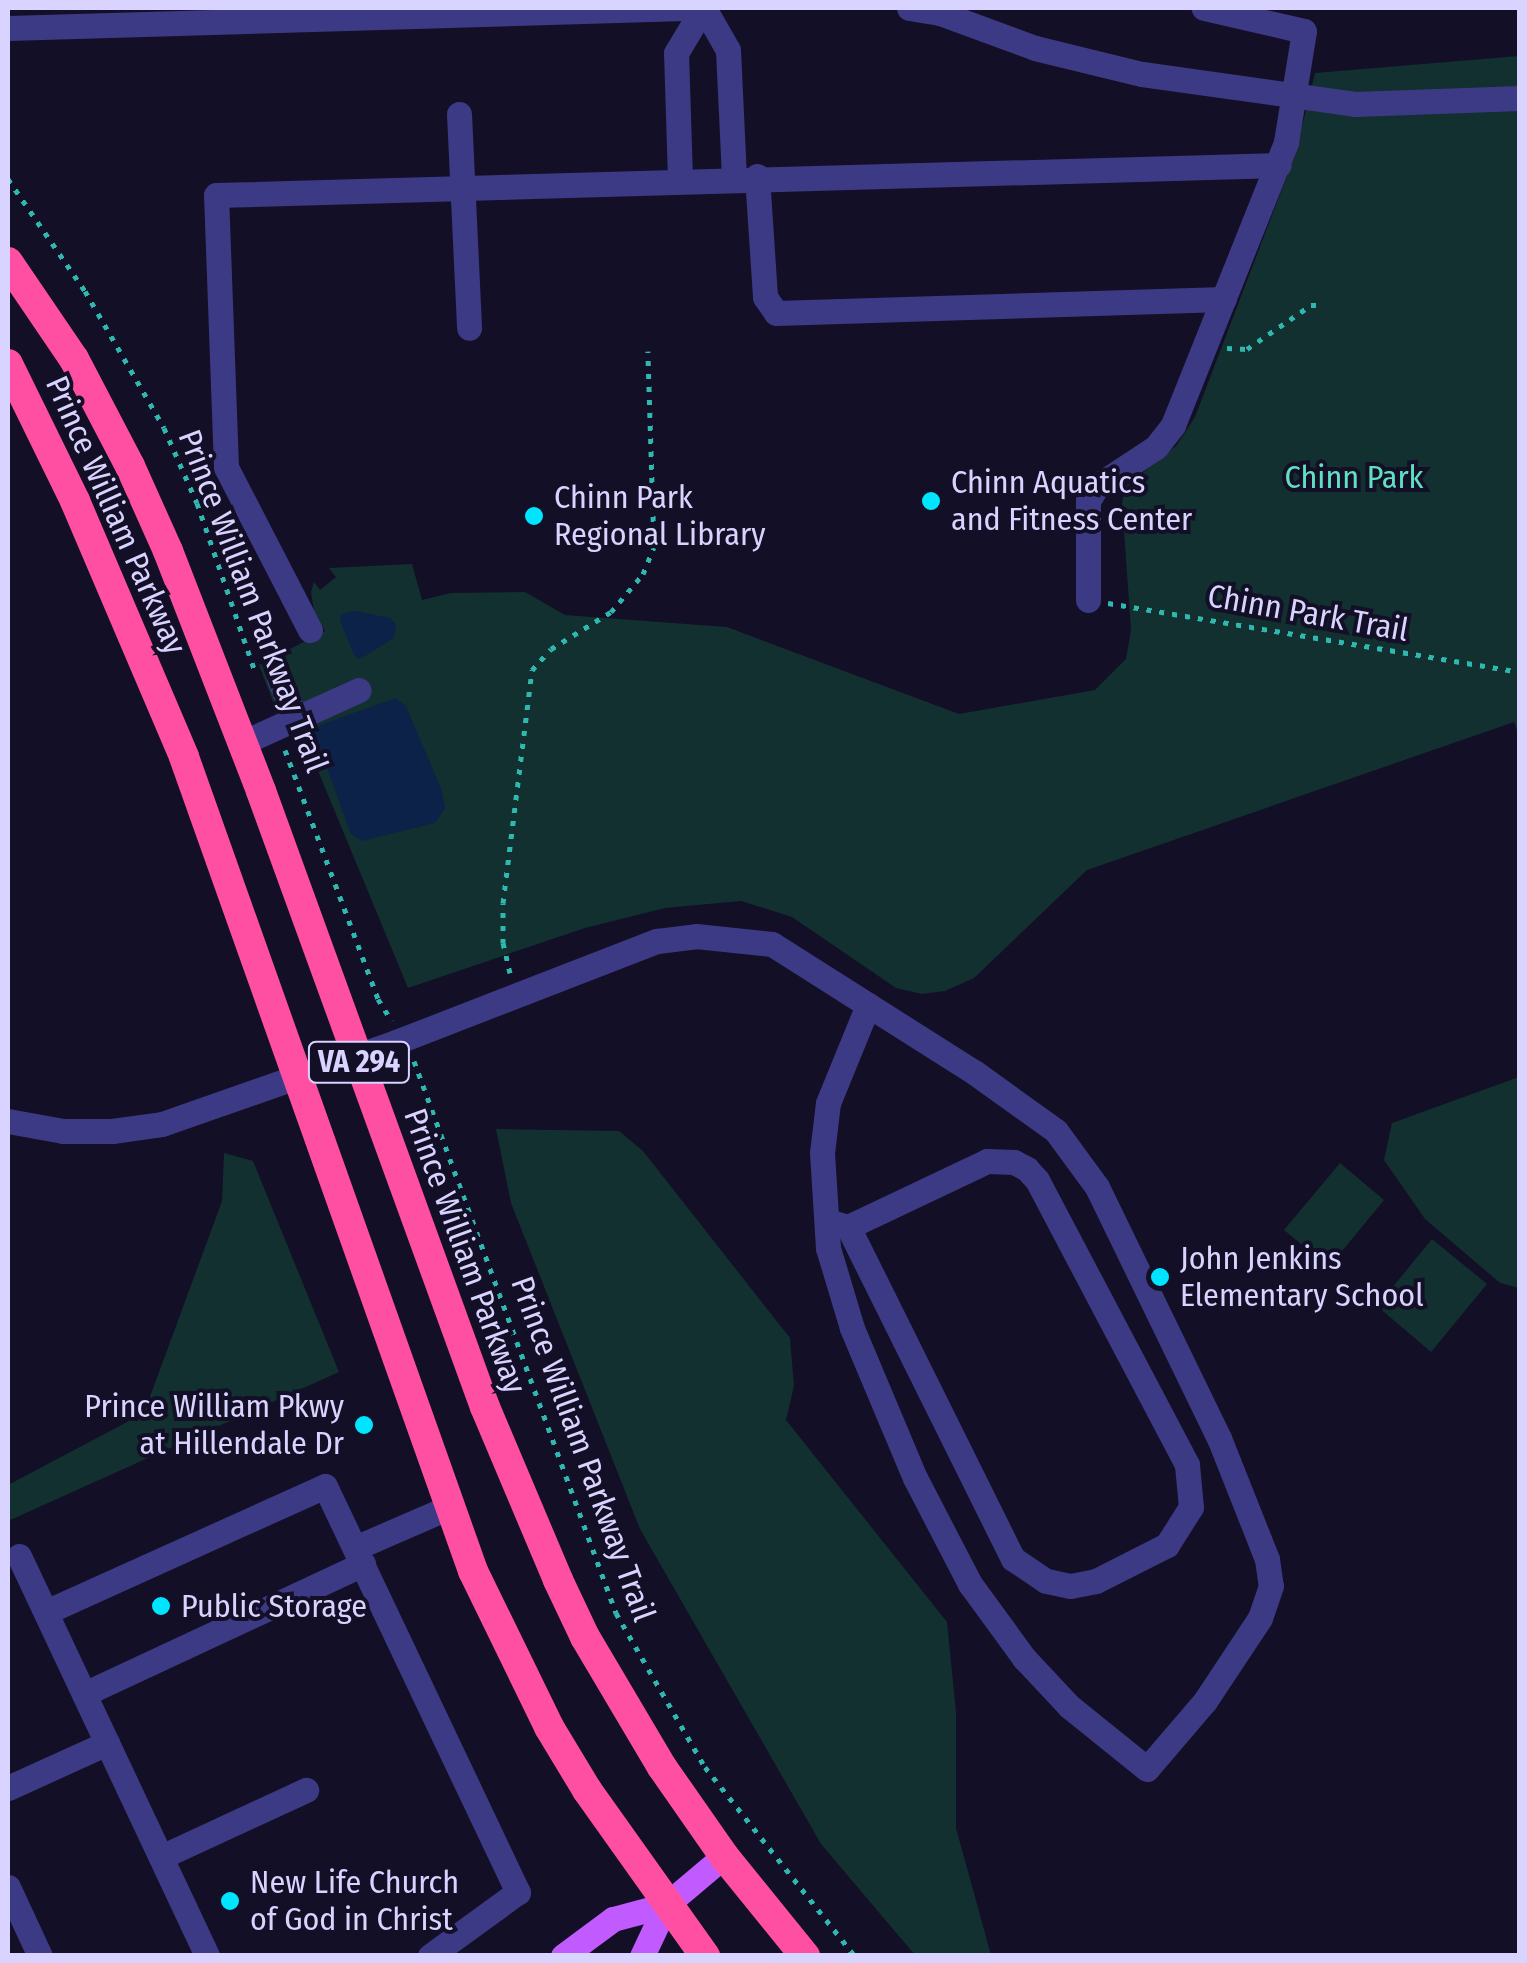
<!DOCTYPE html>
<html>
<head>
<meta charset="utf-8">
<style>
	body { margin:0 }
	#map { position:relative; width:1527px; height:1963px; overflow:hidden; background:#130f26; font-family:"Fira Sans Condensed",sans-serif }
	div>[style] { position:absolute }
	.green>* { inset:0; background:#12302f }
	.water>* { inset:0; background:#0c2248 }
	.path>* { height:5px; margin-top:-2.5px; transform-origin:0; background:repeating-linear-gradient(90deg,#2fb8b0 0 5px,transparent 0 13px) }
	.minor>* { height:25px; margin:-12.5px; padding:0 12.5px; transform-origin:12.5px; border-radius:12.5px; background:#3d3a85 }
	.major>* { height:25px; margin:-12.5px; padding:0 12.5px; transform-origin:12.5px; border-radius:12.5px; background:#c25bff }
	.highway>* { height:30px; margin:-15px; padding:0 15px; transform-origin:15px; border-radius:15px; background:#ff4fa3 }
	.dots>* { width:28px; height:28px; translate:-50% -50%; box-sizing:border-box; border:5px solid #130f26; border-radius:50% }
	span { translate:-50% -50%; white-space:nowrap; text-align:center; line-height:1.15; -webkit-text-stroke:8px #130f26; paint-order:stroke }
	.shield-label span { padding:2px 8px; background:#130f26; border:2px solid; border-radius:8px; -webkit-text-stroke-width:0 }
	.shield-label { font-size:30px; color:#d9d4ff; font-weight:700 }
	.park-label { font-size:32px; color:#5fe0c0 }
	.poi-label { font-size:32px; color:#d9d4ff }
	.left { translate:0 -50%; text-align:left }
	.right { translate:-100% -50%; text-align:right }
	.street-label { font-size:32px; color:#d9d4ff }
	.frame { position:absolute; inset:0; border:10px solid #d9d4ff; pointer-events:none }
</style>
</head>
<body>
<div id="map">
	<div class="green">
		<i style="clip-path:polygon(1519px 56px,1519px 736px,1514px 722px,1087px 870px,974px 978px,945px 991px,922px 994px,896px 988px,792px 917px,741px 901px,665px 908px,585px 928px,408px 988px,299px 725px,279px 717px,259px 665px,325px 631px,314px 611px,311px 592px,314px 582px,320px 590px,336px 577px,329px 568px,412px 564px,422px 600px,451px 593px,525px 592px,565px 615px,727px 627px,959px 714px,1095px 690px,1126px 659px,1131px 630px,1122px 503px,1125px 487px,1176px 446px,1195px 417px,1295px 155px,1315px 73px)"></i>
		<i style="clip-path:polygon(1519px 1077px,1520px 1077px,1519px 1288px,1500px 1283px,1425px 1219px,1384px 1160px,1392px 1123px)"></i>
		<i style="clip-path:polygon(496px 1129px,619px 1131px,643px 1151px,790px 1338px,794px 1386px,786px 1420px,947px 1622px,956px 1712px,956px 1828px,991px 1955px,915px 1955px,821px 1844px,640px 1529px,511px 1203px)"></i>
		<i style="clip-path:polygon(224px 1153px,253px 1161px,339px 1372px,8px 1521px,8px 1485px,144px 1413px,222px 1201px)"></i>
		<i style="clip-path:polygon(1340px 1163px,1384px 1200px,1329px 1267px,1284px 1230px)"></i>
		<i style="clip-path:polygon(1432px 1239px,1487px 1284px,1431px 1352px,1377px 1306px)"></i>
	</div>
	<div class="water">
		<i style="clip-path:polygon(355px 611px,390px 618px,396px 624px,394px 638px,360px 659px,355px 657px,340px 621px,341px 614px)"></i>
		<i style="clip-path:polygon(396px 698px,406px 706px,442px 791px,445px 808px,435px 823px,362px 841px,351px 834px,314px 733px,320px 725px)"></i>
	</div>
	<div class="path">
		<i style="left:8px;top:179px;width:136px;rotate:55.5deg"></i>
		<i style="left:85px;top:291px;width:158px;rotate:60deg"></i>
		<i style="left:164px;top:428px;width:82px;rotate:66.3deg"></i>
		<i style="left:197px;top:503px;width:181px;rotate:71deg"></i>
		<i style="left:1227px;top:348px;width:20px;rotate:3deg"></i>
		<i style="left:1247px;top:349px;width:78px;rotate:-34.5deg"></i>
		<i style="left:1311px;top:305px;width:12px"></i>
		<i style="left:1108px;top:603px;width:418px;rotate:9.5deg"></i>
		<i style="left:285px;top:750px;width:266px;rotate:69.5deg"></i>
		<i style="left:378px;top:999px;width:26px;rotate:58deg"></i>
		<i style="left:510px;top:973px;width:31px;rotate:-103deg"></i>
		<i style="left:503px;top:943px;width:40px;rotate:-90deg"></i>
		<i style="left:503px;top:903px;width:235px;rotate:-82.9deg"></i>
		<i style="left:532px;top:670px;width:28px;rotate:-48deg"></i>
		<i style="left:551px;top:649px;width:70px;rotate:-31.7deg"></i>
		<i style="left:611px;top:612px;width:50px;rotate:-49.9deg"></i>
		<i style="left:643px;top:574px;width:29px;rotate:-68deg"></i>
		<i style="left:654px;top:547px;width:196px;rotate:-91.8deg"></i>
		<i style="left:414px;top:1061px;width:588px;rotate:69.9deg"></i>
		<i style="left:616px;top:1613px;width:178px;rotate:60deg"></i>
		<i style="left:705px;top:1767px;width:241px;rotate:51.6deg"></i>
	</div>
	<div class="minor">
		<i style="left:704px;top:8px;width:48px;rotate:60.3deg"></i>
		<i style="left:728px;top:50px;width:127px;rotate:87.3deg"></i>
		<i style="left:909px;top:8px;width:31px;rotate:9deg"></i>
		<i style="left:940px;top:13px;width:101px;rotate:20.2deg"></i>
		<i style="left:1035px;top:48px;width:110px;rotate:13.7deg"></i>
		<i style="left:1142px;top:74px;width:215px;rotate:8deg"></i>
		<i style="left:1355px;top:104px;width:165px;rotate:-2.1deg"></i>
		<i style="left:8px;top:28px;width:677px;rotate:-1.69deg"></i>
		<i style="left:459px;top:114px;width:214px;rotate:87.3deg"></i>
		<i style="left:757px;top:176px;width:121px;rotate:86.2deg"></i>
		<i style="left:765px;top:297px;width:19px;rotate:55deg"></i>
		<i style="left:776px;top:313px;width:448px;rotate:-1.8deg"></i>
		<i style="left:680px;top:179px;width:126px;rotate:-91.8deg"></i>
		<i style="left:676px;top:53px;width:52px;rotate:-59deg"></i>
		<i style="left:1088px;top:600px;width:99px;rotate:-90deg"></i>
		<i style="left:1088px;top:501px;width:17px;rotate:-59deg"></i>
		<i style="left:1097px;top:486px;width:71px;rotate:-33.5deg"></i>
		<i style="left:1156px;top:447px;width:28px;rotate:-52deg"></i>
		<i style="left:1173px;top:425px;width:305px;rotate:-68.2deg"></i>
		<i style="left:1286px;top:142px;width:112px;rotate:-80.8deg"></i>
		<i style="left:1304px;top:31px;width:103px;rotate:-167deg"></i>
		<i style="left:310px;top:630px;width:183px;rotate:-117.3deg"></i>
		<i style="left:226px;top:467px;width:272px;rotate:-92.1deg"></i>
		<i style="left:216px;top:195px;width:1063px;rotate:-1.62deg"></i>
		<i style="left:279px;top:679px;width:43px;rotate:66.4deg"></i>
		<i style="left:242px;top:743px;width:128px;rotate:-24.4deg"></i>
		<i style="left:8px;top:1121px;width:56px;rotate:10.3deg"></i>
		<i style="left:63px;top:1131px;width:49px"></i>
		<i style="left:112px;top:1131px;width:50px;rotate:-8deg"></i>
		<i style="left:162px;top:1124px;width:248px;rotate:-19.3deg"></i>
		<i style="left:396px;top:1042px;width:280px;rotate:-21.2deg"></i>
		<i style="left:657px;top:941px;width:39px;rotate:-7deg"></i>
		<i style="left:696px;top:936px;width:76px;rotate:6deg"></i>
		<i style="left:772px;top:944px;width:239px;rotate:32.4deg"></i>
		<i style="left:974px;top:1072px;width:101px;rotate:35.7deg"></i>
		<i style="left:1056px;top:1131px;width:69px;rotate:53.8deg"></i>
		<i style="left:1097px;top:1187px;width:279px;rotate:64.1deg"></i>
		<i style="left:1219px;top:1438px;width:130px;rotate:68.4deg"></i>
		<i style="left:1267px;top:1559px;width:27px;rotate:82deg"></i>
		<i style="left:1271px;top:1586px;width:34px;rotate:109deg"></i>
		<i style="left:1260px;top:1618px;width:100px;rotate:123.5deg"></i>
		<i style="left:1205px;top:1701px;width:89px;rotate:130.5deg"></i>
		<i style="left:1147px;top:1769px;width:100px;rotate:-141.1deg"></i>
		<i style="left:1069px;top:1706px;width:66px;rotate:-133.2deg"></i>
		<i style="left:1024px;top:1658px;width:92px;rotate:-126.1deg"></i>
		<i style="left:970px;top:1584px;width:119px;rotate:-117.4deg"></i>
		<i style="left:915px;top:1478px;width:163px;rotate:-112.8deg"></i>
		<i style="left:852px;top:1328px;width:84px;rotate:-106.7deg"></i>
		<i style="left:828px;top:1248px;width:95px;rotate:-93.6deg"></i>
		<i style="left:822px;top:1153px;width:50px;rotate:-83.2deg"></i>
		<i style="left:828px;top:1103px;width:106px;rotate:-67.8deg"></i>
		<i style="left:827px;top:1221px;width:22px;rotate:16deg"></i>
		<i style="left:848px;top:1227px;width:154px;rotate:-25.4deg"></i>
		<i style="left:987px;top:1161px;width:27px;rotate:2deg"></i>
		<i style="left:1014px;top:1162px;width:15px;rotate:28deg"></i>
		<i style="left:1027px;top:1169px;width:15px;rotate:48deg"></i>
		<i style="left:1037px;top:1180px;width:322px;rotate:62.2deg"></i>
		<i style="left:1187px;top:1465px;width:42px;rotate:84.6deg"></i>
		<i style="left:1191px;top:1507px;width:45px;rotate:122.3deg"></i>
		<i style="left:1167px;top:1545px;width:80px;rotate:153.1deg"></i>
		<i style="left:1096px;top:1581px;width:26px;rotate:169deg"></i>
		<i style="left:1070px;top:1586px;width:25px;rotate:-168deg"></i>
		<i style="left:1046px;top:1581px;width:40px;rotate:-146deg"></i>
		<i style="left:1013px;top:1559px;width:371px;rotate:-116.4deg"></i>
		<i style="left:355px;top:1548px;width:100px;rotate:-23.5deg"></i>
		<i style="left:19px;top:1556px;width:442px;rotate:64.8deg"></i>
		<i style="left:46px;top:1612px;width:306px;rotate:-24.3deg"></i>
		<i style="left:325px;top:1486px;width:450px;rotate:64.6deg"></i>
		<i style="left:518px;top:1892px;width:109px;rotate:144deg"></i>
		<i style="left:84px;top:1694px;width:308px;rotate:-25deg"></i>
		<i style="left:8px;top:1788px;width:109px;rotate:-24.4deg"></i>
		<i style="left:161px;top:1857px;width:160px;rotate:-24.8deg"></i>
		<i style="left:8px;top:1887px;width:76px;rotate:65.1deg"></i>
	</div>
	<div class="major">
		<i style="left:563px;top:1956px;width:62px;rotate:-36.5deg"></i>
		<i style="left:613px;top:1919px;width:55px;rotate:-14.8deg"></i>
		<i style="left:666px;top:1905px;width:76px;rotate:-40.2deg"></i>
		<i style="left:642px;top:1956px;width:56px;rotate:-64.8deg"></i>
	</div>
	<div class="highway">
		<i style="left:8px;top:262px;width:117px;rotate:55.8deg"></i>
		<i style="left:74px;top:359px;width:121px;rotate:62.4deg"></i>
		<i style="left:130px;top:466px;width:93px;rotate:65.9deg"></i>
		<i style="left:168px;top:551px;width:257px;rotate:68.8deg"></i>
		<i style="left:261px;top:791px;width:655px;rotate:70.02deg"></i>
		<i style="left:485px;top:1407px;width:188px;rotate:67.1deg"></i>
		<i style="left:558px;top:1580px;width:63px;rotate:64.7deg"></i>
		<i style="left:585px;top:1637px;width:151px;rotate:59.4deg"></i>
		<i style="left:662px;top:1767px;width:108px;rotate:55.1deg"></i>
		<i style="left:724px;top:1856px;width:129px;rotate:51deg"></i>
		<i style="left:8px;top:364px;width:153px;rotate:63.9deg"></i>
		<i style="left:75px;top:501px;width:278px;rotate:66.9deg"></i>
		<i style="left:184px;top:757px;width:864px;rotate:70.45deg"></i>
		<i style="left:473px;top:1571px;width:174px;rotate:64deg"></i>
		<i style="left:549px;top:1727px;width:74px;rotate:58.9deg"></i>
		<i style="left:587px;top:1790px;width:204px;rotate:54.6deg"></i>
	</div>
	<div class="dots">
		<i style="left:931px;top:501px;background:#00e5ff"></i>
		<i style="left:534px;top:516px;background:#00e5ff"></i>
		<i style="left:1160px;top:1277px;background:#00e5ff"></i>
		<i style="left:364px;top:1425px;background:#00e5ff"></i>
		<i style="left:161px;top:1606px;background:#00e5ff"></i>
		<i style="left:230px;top:1901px;background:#00e5ff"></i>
	</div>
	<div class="shield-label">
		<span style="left:359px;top:1062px">VA 294</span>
	</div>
	<div class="park-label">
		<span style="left:1354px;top:477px">Chinn Park</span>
	</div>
	<div class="poi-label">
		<span class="left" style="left:951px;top:501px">Chinn Aquatics<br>and Fitness Center</span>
		<span class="left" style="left:554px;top:516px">Chinn Park<br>Regional Library</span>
		<span class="left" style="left:1180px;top:1277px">John Jenkins<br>Elementary School</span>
		<span class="right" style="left:344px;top:1425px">Prince William Pkwy<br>at Hillendale Dr</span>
		<span class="left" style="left:181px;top:1606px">Public Storage</span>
		<span class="left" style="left:250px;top:1901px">New Life Church<br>of God in Christ</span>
	</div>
	<div class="street-label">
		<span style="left:116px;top:515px;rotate:66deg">Prince William Parkway</span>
		<span style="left:253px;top:601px;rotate:69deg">Prince William Parkway Trail</span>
		<span style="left:1308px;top:613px;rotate:10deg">Chinn Park Trail</span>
		<span style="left:465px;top:1251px;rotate:70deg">Prince William Parkway</span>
		<span style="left:583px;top:1449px;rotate:70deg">Prince William Parkway Trail</span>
	</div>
	<div class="frame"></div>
</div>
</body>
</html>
